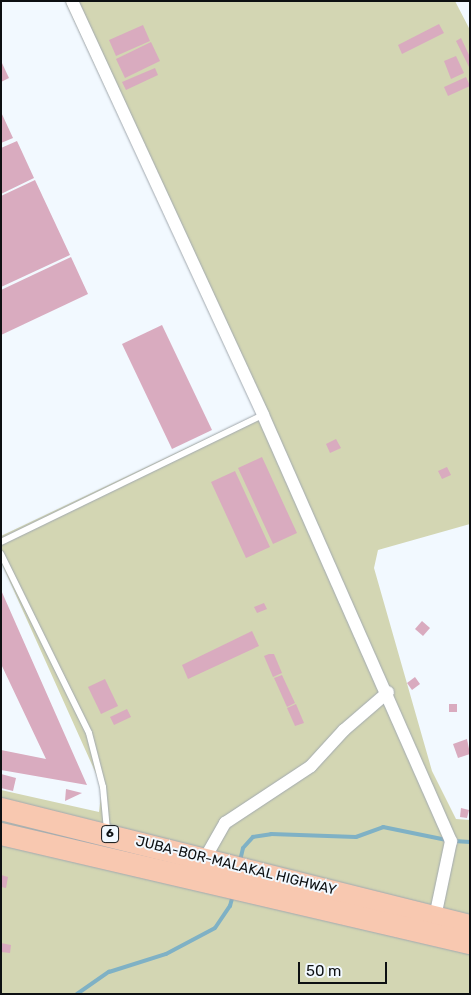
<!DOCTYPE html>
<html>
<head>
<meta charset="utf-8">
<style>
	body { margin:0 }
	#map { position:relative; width:471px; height:995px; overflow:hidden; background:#f2f9ff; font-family:Rubik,sans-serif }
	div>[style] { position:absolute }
	.green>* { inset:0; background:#d3d6b3 }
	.stream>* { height:4px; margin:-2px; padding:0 2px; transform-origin:2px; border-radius:2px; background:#7fb1c5 }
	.building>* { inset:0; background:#d9abbf }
	.roads { filter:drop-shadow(0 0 1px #a2a9af) drop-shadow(0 0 1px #a2a9af) }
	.lane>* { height:6px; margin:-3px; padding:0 3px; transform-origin:3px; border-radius:3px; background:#fff }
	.street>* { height:12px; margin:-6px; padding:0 6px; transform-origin:6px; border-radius:6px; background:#fff }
	.highway>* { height:22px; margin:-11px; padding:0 11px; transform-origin:11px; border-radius:11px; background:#f8c8b0 }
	span { translate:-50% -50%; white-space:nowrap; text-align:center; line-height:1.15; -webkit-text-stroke:4px #f2f9ff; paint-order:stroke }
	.shield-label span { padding:1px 4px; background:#f2f9ff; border:1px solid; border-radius:4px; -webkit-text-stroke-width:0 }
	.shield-label { font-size:12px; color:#0d1012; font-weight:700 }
	.street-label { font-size:14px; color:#0d1012 }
	.frame { position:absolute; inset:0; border:2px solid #0d1012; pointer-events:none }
	.scale { position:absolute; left:298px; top:962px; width:89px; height:22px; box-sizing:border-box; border:2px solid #0d1012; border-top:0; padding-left:6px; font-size:15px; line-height:18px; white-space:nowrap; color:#0d1012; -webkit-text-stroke:4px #f2f9ff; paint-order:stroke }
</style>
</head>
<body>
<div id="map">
	<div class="green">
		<i style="clip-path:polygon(65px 1px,455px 1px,470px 30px,470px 524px,378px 550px,374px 568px,432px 771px,456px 819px,470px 820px,470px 994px,1px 994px,1px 790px,99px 812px,102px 787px,1px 562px,1px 536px,258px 414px)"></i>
	</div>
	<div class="stream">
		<i style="left:454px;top:841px;width:16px;rotate:4deg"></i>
		<i style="left:240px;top:861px;width:13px;rotate:-77deg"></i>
		<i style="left:243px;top:848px;width:15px;rotate:-48deg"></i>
		<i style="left:253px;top:837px;width:18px;rotate:-9deg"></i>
		<i style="left:271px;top:834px;width:85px;rotate:2deg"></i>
		<i style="left:356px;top:837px;width:29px;rotate:-20deg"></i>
		<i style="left:383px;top:827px;width:65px;rotate:11.5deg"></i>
		<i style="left:77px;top:994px;width:39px;rotate:-35deg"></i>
		<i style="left:109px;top:972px;width:60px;rotate:-17.5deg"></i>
		<i style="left:166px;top:954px;width:55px;rotate:-28deg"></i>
		<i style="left:215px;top:928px;width:27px;rotate:-56deg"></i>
		<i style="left:230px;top:906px;width:11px;rotate:-75deg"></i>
	</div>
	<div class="building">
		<i style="clip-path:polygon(439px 24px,444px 33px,402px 54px,398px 45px)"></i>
		<i style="clip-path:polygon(143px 25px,150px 41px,116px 56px,109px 40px)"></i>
		<i style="clip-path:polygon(461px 38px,470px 57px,470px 69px,456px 41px)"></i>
		<i style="clip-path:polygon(151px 42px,160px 61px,125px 78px,116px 59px)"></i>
		<i style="clip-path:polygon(456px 56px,464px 73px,451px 79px,444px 61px)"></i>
		<i style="clip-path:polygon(1px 61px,9px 78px,1px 82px)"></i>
		<i style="clip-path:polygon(155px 68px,158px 75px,126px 90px,122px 82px)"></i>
		<i style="clip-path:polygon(466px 77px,470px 86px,448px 96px,444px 87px)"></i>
		<i style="clip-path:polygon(1px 112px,13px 138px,1px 143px)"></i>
		<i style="clip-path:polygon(17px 141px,34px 178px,1px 194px,1px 148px)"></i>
		<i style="clip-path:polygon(35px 180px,70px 255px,1px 287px,1px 196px)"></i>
		<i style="clip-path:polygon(71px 257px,88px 294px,1px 335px,1px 290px)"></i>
		<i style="clip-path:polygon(162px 325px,212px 430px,172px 449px,122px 344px)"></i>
		<i style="clip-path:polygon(336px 439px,341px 448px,330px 453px,326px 444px)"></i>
		<i style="clip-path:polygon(262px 457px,297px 533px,273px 544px,238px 468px)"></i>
		<i style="clip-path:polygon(447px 467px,451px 475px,442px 479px,438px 471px)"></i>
		<i style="clip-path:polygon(235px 471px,270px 547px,246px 558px,211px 482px)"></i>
		<i style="clip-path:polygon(1px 590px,87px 785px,1px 770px,1px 750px,46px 759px,1px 664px)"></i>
		<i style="clip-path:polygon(264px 603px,267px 609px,257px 613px,254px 607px)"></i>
		<i style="clip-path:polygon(422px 621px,430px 628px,423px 636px,415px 629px)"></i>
		<i style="clip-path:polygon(252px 631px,259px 646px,188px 679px,182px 665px)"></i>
		<i style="clip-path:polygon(269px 654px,274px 654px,282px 673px,273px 677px,264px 656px)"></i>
		<i style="clip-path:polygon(282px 675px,295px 703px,287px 707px,274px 678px)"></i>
		<i style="clip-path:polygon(415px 677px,420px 684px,412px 690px,407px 683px)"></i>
		<i style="clip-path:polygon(105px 679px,118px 706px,101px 714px,88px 687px)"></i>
		<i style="clip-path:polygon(296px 704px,304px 723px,295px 726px,287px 708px)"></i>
		<i style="clip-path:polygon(449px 704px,457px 704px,457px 712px,449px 712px)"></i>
		<i style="clip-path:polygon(127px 709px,131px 717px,114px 725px,110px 717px)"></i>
		<i style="clip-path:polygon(467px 739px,470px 754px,458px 758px,453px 744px)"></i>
		<i style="clip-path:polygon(1px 774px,16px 778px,13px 791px,1px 788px)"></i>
		<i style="clip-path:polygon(66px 789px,82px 793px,65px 801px)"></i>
		<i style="clip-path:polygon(461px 808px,469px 810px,467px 818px,460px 817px)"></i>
		<i style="clip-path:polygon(1px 875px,8px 877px,6px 888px,1px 887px)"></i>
		<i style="clip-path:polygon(1px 943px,11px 945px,10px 953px,1px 952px)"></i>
	</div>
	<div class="roads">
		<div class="lane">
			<i style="left:1px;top:542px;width:291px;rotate:-25.9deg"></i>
			<i style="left:1px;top:554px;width:199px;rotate:63.8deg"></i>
			<i style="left:89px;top:733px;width:56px;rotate:75.5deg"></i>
			<i style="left:103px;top:787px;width:43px;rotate:84.7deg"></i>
		</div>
		<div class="street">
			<i style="left:72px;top:1px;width:456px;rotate:65.2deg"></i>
			<i style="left:263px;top:415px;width:466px;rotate:66.2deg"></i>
			<i style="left:451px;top:841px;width:78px;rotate:101.9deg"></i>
			<i style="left:204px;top:860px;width:43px;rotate:-60.4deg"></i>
			<i style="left:225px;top:823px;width:103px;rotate:-33.5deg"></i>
			<i style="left:311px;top:766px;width:49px;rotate:-47.5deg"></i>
			<i style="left:344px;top:730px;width:58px;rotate:-40.8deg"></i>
		</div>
		<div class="highway">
			<i style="left:1px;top:809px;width:483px;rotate:14deg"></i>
			<i style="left:1px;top:834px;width:481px;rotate:13.1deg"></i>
		</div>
	</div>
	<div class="shield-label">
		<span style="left:110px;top:834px">6</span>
	</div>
	<div class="street-label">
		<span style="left:236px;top:866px;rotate:14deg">JUBA-BOR-MALAKAL HIGHWAY</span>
	</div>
	<div class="frame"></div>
	<div class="scale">50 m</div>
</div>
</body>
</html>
